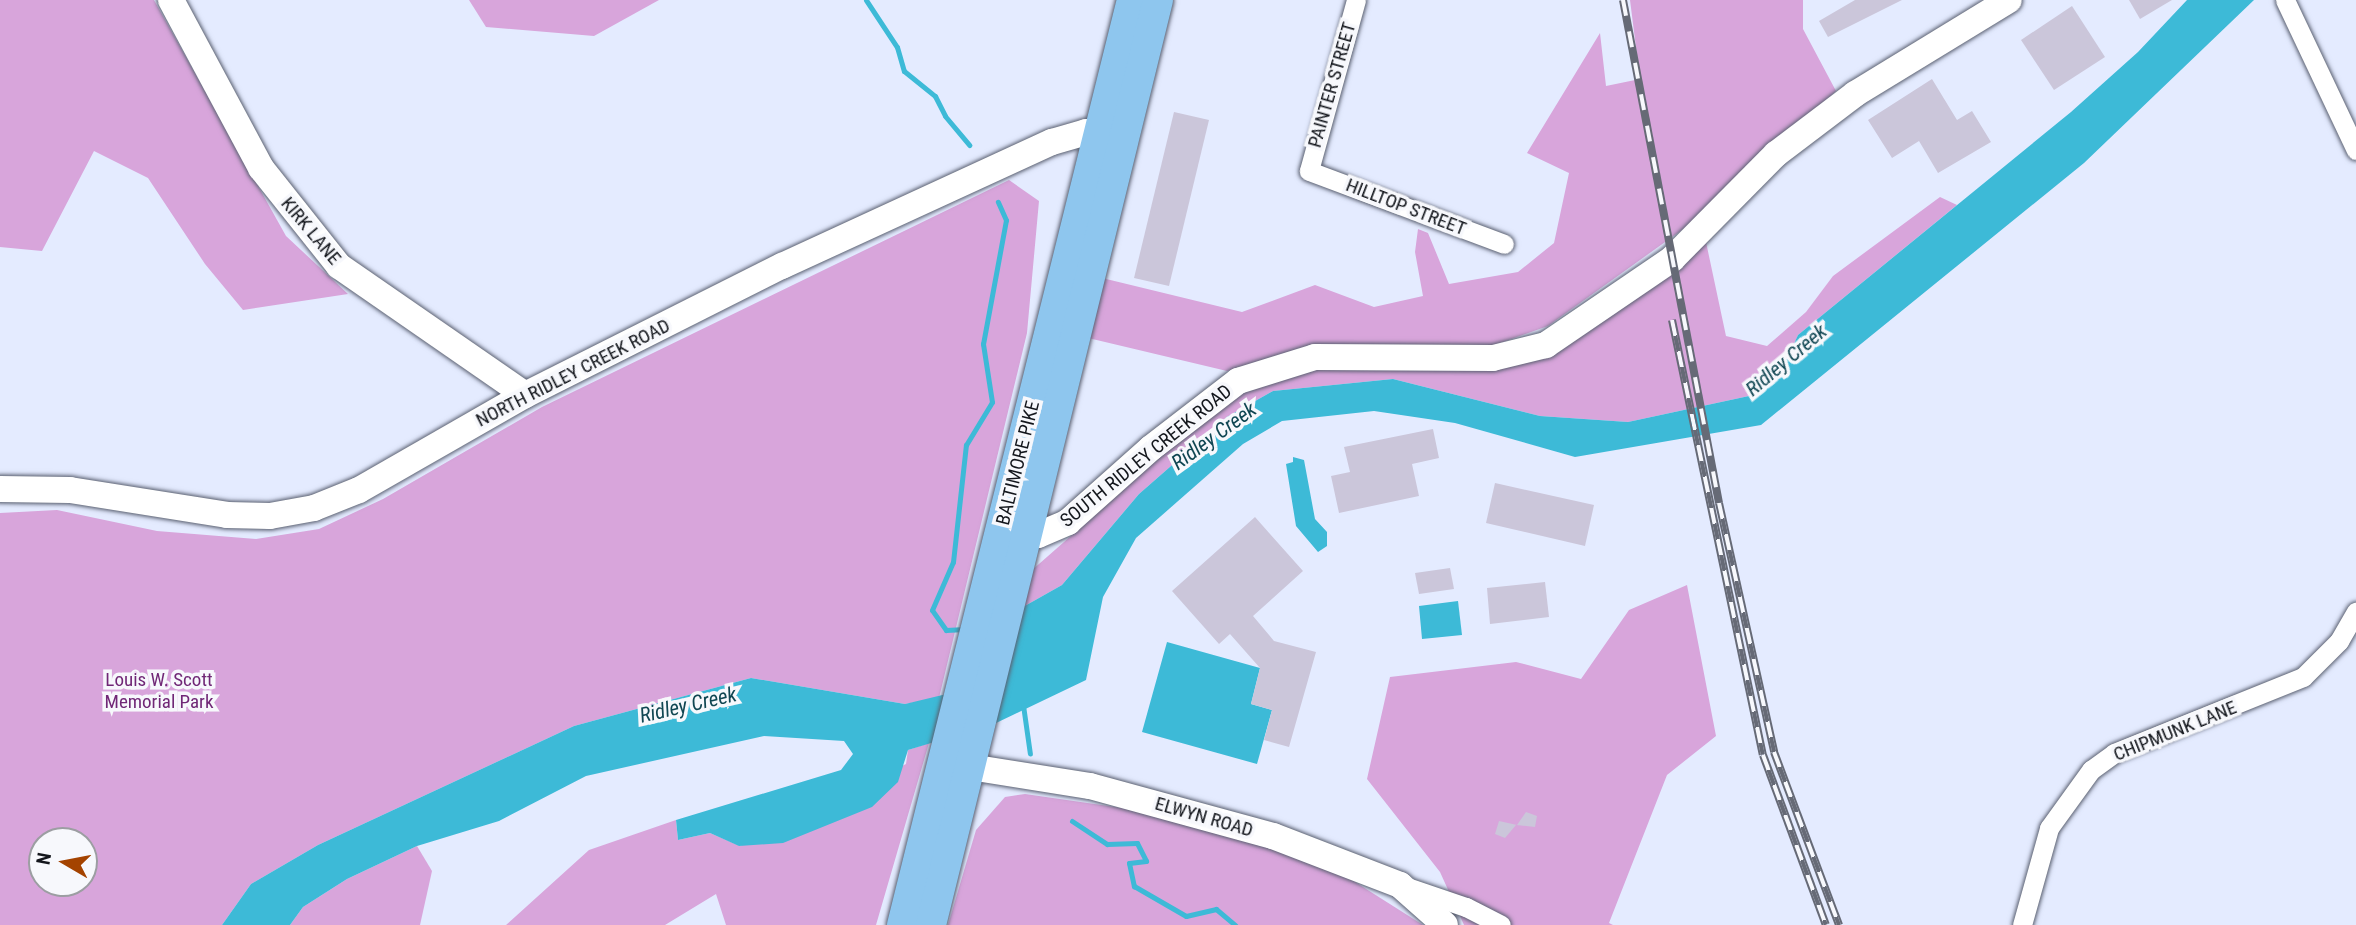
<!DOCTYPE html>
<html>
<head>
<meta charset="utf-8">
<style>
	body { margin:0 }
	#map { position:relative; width:2356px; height:925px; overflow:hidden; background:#e4ebff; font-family:"Roboto Condensed",sans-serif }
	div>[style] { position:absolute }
	.green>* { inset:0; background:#d8a5db }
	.water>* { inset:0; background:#3dbad7 }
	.stream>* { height:5px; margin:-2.5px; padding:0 2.5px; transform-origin:2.5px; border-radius:2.5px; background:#3dbad7 }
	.building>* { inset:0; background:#cbc6da }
	.roads { filter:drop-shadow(0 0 2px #5a6071) drop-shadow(0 0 2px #5a6071) }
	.street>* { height:19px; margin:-9.5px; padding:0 9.5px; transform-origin:9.5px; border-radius:9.5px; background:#fff }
	.secondary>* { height:26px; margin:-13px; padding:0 13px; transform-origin:13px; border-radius:13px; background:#fff }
	.primary>* { height:30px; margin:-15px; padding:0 15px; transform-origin:15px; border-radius:15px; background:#8ec6ee }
	.rail>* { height:8px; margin-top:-4px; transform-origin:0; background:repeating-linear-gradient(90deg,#f7f8fc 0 16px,#666a76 0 32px); box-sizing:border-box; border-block:2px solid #666a76 }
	span { translate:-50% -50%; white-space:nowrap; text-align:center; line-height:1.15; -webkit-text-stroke:7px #f7f8fc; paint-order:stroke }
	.street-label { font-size:19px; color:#13161c }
	.park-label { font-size:19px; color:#702776 }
	.water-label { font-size:21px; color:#104652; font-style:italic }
	.north { position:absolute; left:28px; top:827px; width:70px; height:70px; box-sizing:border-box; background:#f7f8fc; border:2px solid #9c9ea2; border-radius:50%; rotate:280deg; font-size:19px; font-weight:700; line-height:28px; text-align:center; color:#13161c }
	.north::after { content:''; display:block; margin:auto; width:24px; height:32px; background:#a44300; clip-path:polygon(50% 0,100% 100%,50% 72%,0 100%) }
</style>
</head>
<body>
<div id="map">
	<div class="green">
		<i style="clip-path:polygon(0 0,154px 0,286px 236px,348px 294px,243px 310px,205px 264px,148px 178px,94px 151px,42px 251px,0 247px)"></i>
		<i style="clip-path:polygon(469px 0,659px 0,594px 36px,486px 27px)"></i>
		<i style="clip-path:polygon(1630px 0,1803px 0,1803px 29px,1836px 91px,1686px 227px,1548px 326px,1489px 347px,1314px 351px,1227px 371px,1084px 337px,1098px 277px,1242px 312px,1315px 285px,1374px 307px,1423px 296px,1415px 252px,1418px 229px,1428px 233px,1449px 284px,1518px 272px,1554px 243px,1569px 173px,1527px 153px,1600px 33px,1606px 86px,1640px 79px)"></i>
		<i style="clip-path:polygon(evenodd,1009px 180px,1039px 201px,1027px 333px,939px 698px,905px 704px,751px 678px,574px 726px,318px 845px,251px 884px,222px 925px,0 925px,0 513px,57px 510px,157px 531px,256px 539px,319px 529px,383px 499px,542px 407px,1009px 180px,42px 841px,84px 841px,84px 883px,42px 883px,42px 841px)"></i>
		<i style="clip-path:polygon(1940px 197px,1957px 205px,1798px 335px,1789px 357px,1749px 396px,1628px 422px,1540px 416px,1393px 379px,1273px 391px,1227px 417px,1139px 494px,1062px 585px,1023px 607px,1031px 571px,1237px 390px,1316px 369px,1475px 369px,1706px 242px,1726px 336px,1767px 346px,1806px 312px,1833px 276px)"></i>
		<i style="clip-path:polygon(1687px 585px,1716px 736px,1667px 775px,1609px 923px,1613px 925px,1464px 925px,1440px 872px,1367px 779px,1390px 677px,1516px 662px,1581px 679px,1629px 610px)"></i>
		<i style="clip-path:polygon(929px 743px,876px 925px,726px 925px,716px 894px,665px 925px,506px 925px,589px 850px,676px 820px,678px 840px,710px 833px,740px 846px,906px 764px,908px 750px)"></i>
		<i style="clip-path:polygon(1025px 794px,1150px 812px,1268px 844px,1352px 880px,1423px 925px,948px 925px,976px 830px,1005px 797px)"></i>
		<i style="clip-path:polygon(417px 846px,432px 871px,420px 925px,290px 925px,303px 907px,347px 879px)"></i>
	</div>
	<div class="water">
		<i style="clip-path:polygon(2187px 0,2254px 0,2084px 163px,1761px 425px,1575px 457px,1455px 423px,1374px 411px,1282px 421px,1243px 444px,1136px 538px,1103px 597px,1086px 680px,994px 724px,908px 750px,898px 782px,872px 807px,783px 843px,739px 846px,710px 833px,678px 840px,676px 820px,841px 770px,853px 754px,844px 741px,764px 736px,586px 776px,499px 821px,417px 846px,347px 879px,303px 907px,290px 925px,222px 925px,251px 884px,318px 845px,574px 726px,751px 678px,905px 704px,1005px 680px,1023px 607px,1062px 585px,1139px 494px,1227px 417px,1273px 391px,1393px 379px,1540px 416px,1628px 422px,1749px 396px,1788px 357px,1798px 335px,2071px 112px,2138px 52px)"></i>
		<i style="clip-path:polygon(1293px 457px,1304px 460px,1315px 519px,1327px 532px,1327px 546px,1318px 552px,1296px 526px,1286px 464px,1293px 462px)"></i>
		<i style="clip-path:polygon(1458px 601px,1462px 635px,1422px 639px,1419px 606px)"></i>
		<i style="clip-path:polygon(1167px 642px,1260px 668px,1251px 704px,1272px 710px,1257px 764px,1142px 732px)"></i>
	</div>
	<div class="stream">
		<i style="left:866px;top:0;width:56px;rotate:56.6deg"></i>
		<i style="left:897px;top:47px;width:25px;rotate:74deg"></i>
		<i style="left:904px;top:71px;width:40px;rotate:39deg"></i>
		<i style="left:935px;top:96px;width:22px;rotate:63deg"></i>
		<i style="left:945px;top:116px;width:38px;rotate:50deg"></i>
		<i style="left:965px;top:629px;width:19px;rotate:177deg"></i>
		<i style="left:946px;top:630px;width:24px;rotate:-125deg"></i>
		<i style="left:932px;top:610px;width:52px;rotate:-66.4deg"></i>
		<i style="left:953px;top:562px;width:118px;rotate:-83.7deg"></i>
		<i style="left:966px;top:445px;width:50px;rotate:-58.8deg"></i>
		<i style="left:992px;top:402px;width:59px;rotate:-98.8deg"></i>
		<i style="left:983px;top:344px;width:126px;rotate:-79.5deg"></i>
		<i style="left:1006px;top:220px;width:20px;rotate:-114deg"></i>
		<i style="left:1023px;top:705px;width:49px;rotate:81.9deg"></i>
		<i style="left:1072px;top:821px;width:42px;rotate:33.3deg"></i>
		<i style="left:1107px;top:844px;width:30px;rotate:-2deg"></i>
		<i style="left:1137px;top:843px;width:20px;rotate:63deg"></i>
		<i style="left:1146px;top:861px;width:17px;rotate:173deg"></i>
		<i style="left:1129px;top:863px;width:24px;rotate:78deg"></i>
		<i style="left:1134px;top:886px;width:60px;rotate:30deg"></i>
		<i style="left:1186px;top:916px;width:31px;rotate:-13deg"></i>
		<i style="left:1216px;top:909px;width:25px;rotate:40deg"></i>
	</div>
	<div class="building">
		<i style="clip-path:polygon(1855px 0,1902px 0,1828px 37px,1819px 21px)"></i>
		<i style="clip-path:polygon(2129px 0,2172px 0,2140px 19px)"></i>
		<i style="clip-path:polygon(2072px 6px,2105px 57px,2054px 90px,2021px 40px)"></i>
		<i style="clip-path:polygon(1932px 79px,1957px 120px,1972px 111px,1991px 142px,1938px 173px,1919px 141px,1892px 158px,1868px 120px)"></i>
		<i style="clip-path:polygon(1174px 112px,1209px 120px,1169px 286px,1134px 278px)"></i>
		<i style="clip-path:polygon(1433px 429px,1439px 458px,1412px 464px,1419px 496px,1339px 513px,1331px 476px,1350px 472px,1344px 447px)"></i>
		<i style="clip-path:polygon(1495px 483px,1594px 505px,1585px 546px,1486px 523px)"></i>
		<i style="clip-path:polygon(1255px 517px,1303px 571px,1253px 616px,1274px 641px,1316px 652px,1289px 747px,1264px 740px,1272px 710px,1251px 704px,1260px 668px,1230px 634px,1219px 644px,1172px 591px)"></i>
		<i style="clip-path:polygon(1450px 568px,1454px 589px,1419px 594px,1415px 573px)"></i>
		<i style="clip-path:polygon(1545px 582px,1549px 617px,1490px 624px,1487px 588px)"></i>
		<i style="clip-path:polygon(1526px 812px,1537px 816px,1535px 827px,1516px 825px,1505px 838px,1495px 834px,1499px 821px,1517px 825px)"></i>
	</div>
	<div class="roads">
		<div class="street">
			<i style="left:1356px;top:0;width:177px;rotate:105.4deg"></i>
			<i style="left:1309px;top:171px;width:208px;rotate:20.5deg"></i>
			<i style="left:2285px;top:0;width:166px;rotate:64.7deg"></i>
			<i style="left:1407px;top:887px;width:62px;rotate:18.7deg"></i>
			<i style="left:1466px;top:907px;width:39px;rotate:27deg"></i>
			<i style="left:2022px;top:925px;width:101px;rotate:-74.4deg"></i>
			<i style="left:2049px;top:828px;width:72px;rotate:-54.1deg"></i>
			<i style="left:2091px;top:770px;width:29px;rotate:-36deg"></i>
			<i style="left:2114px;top:753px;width:204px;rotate:-21.9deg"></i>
			<i style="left:2303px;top:677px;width:51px;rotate:-45deg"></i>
			<i style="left:2339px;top:641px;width:34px;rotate:-60deg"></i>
		</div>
		<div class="secondary">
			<i style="left:171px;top:0;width:191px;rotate:61.8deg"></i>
			<i style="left:261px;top:168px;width:125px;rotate:51.5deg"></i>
			<i style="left:339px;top:266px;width:226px;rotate:34.7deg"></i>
			<i style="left:0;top:489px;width:70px;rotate:0.8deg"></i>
			<i style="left:70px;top:490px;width:159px;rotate:9deg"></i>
			<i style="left:227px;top:515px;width:43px;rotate:1.3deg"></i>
			<i style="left:270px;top:516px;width:45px;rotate:-10.3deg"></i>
			<i style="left:314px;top:508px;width:48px;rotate:-21.8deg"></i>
			<i style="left:359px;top:490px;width:191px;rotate:-29.8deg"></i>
			<i style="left:525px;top:395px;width:288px;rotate:-26.7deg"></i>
			<i style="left:782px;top:266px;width:297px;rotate:-24.7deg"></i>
			<i style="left:1052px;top:142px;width:35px;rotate:-16deg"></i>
			<i style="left:1086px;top:132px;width:32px"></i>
			<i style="left:1008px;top:534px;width:30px;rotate:2deg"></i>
			<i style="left:1038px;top:535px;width:33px;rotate:-23deg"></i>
			<i style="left:1068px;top:522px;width:111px;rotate:-41.7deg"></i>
			<i style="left:1151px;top:448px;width:110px;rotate:-37.6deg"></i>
			<i style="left:1238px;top:381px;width:81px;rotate:-17.3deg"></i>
			<i style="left:1315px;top:357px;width:178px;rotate:0.3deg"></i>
			<i style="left:1493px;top:358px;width:55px;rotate:-13.8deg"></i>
			<i style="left:1546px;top:345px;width:153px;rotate:-34.3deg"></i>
			<i style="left:1672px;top:259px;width:148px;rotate:-45.3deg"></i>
			<i style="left:1776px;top:154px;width:99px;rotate:-37.2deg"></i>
			<i style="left:1855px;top:94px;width:180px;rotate:-31.4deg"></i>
			<i style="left:951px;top:764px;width:141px;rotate:9deg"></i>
			<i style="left:1090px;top:786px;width:190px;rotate:15.3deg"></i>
			<i style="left:1273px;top:836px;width:136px;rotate:21.1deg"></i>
			<i style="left:1400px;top:885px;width:60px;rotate:41.6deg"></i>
		</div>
		<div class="primary">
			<i style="left:902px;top:925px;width:953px;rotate:-76.04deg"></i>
			<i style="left:931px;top:925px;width:952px;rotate:-76.21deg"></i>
		</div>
	</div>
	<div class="rail">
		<i style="left:1623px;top:0;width:512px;rotate:79.19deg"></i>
		<i style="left:1719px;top:503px;width:255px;rotate:77.5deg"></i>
		<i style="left:1774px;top:752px;width:185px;rotate:69.4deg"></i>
		<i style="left:1672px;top:320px;width:444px;rotate:78.2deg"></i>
		<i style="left:1763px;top:755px;width:181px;rotate:69.7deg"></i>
	</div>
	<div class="street-label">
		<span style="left:1332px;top:85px;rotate:-74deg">PAINTER STREET</span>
		<span style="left:1406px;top:207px;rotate:21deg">HILLTOP STREET</span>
		<span style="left:311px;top:231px;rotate:50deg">KIRK LANE</span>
		<span style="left:573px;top:373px;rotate:-27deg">NORTH RIDLEY CREEK ROAD</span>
		<span style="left:1146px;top:456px;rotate:-39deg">SOUTH RIDLEY CREEK ROAD</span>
		<span style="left:1018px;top:463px;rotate:-76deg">BALTIMORE PIKE</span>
		<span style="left:2175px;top:731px;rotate:-22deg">CHIPMUNK LANE</span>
		<span style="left:1204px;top:817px;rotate:16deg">ELWYN ROAD</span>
	</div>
	<div class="park-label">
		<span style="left:159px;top:691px">Louis W. Scott<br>Memorial Park</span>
	</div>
	<div class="water-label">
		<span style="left:1786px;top:360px;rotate:-40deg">Ridley Creek</span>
		<span style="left:1214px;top:436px;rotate:-36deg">Ridley Creek</span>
		<span style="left:688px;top:705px;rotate:-13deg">Ridley Creek</span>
	</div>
	<div class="north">N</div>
</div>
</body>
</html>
